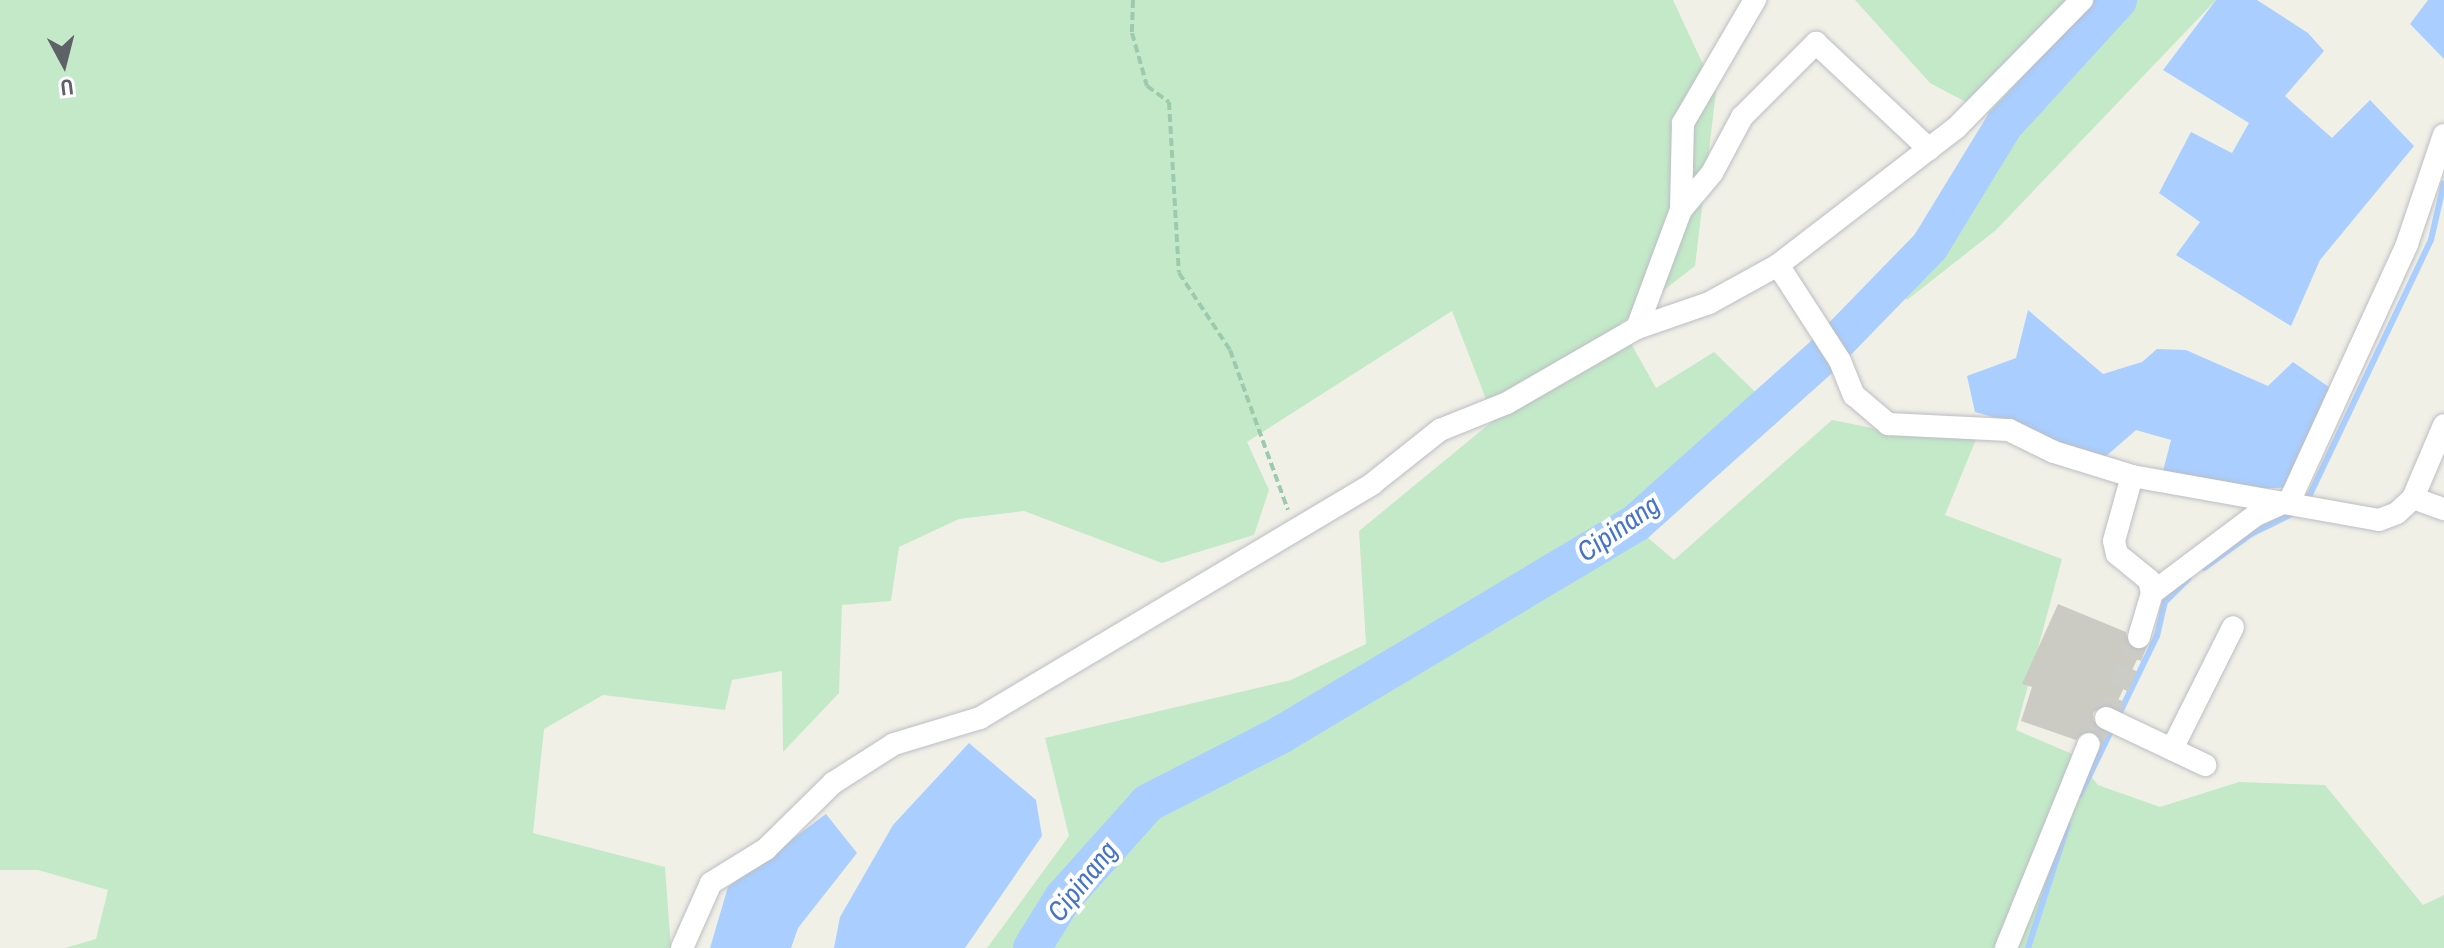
<!DOCTYPE html>
<html>
<head>
<meta charset="utf-8">
<style>
	body { margin:0 }
	#map { position:relative; width:2444px; height:948px; overflow:hidden; background:#f1f0e7; font-family:"Archivo Narrow",sans-serif }
	div>[style] { position:absolute }
	.green>* { inset:0; background:#c3e9c8 }
	.water>* { inset:0; background:#a9ceff }
	.stream>* { height:6px; margin:-3px; padding:0 3px; transform-origin:3px; border-radius:3px; background:#a9ceff }
	.river>* { height:38px; margin:-19px; padding:0 19px; transform-origin:19px; border-radius:19px; background:#a9ceff }
	.building>* { inset:0; background:#cccbc3 }
	.minor-tunnel>* { height:22px; margin-top:-11px; transform-origin:0; background:repeating-linear-gradient(90deg,#ccccc7 0 22px,transparent 0 33px) }
	.path>* { height:4px; margin-top:-2px; transform-origin:0; background:repeating-linear-gradient(90deg,#9ccaaf 0 8px,transparent 0 12px) }
	.roads { filter:drop-shadow(0 0 2px #bbbec3) drop-shadow(0 0 2px #bbbec3) }
	.minor>* { height:22px; margin:-11px; padding:0 11px; transform-origin:11px; border-radius:11px; background:#fff }
	span { translate:-50% -50%; white-space:nowrap; text-align:center; line-height:1.15; -webkit-text-stroke:8px #fff; paint-order:stroke }
	.water-label { font-size:28px; color:#4674c9; font-style:italic }
	.north { position:absolute; left:24px; top:24px; width:80px; height:80px; -webkit-text-stroke:6px #fff; paint-order:stroke; rotate:173deg; font-size:22px; font-weight:700; line-height:32px; text-align:center; color:#5e6168 }
	.north::after { content:''; display:block; margin:auto; width:28px; height:36px; background:#5e6168; clip-path:polygon(50% 0,100% 100%,50% 72%,0 100%) }
</style>
</head>
<body>
<div id="map">
	<div class="green">
		<i style="clip-path:polygon(0 0,1673px 0,1716px 92px,1695px 266px,1620px 324px,1656px 388px,1714px 352px,1777px 413px,1640px 531px,1674px 560px,1832px 420px,1887px 431px,1979px 432px,1945px 515px,2062px 559px,2016px 730px,2072px 754px,2098px 785px,2160px 807px,2239px 782px,2325px 785px,2423px 905px,2444px 895px,2444px 948px,987px 948px,1069px 836px,1045px 738px,1291px 680px,1366px 644px,1359px 531px,1494px 420px,1452px 311px,1247px 442px,1269px 490px,1254px 535px,1162px 563px,1024px 511px,959px 519px,899px 547px,891px 601px,842px 605px,839px 693px,783px 752px,782px 671px,732px 680px,725px 710px,603px 695px,544px 729px,533px 833px,665px 867px,671px 948px,65px 948px,96px 939px,108px 890px,38px 870px,0 870px)"></i>
		<i style="clip-path:polygon(1855px 0,2216px 0,1996px 230px,1907px 300px,1886px 275px,1930px 227px,1996px 118px,1930px 83px)"></i>
	</div>
	<div class="water">
		<i style="clip-path:polygon(2216px 0,2257px 0,2308px 33px,2324px 51px,2285px 96px,2332px 138px,2370px 100px,2414px 146px,2320px 260px,2291px 326px,2176px 255px,2200px 222px,2159px 193px,2191px 132px,2232px 153px,2249px 123px,2163px 70px)"></i>
		<i style="clip-path:polygon(2428px 0,2444px 0,2444px 59px,2410px 24px)"></i>
		<i style="clip-path:polygon(2028px 310px,2103px 374px,2142px 362px,2157px 349px,2186px 350px,2268px 386px,2293px 362px,2336px 392px,2299px 487px,2201px 491px,2161px 479px,2171px 440px,2136px 430px,2105px 457px,2084px 455px,2021px 425px,1975px 412px,1967px 376px,2016px 358px)"></i>
		<i style="clip-path:polygon(969px 743px,1036px 800px,1042px 836px,965px 948px,834px 948px,840px 917px,893px 825px)"></i>
		<i style="clip-path:polygon(826px 814px,857px 853px,798px 928px,791px 948px,710px 948px,728px 887px)"></i>
	</div>
	<div class="stream">
		<i style="left:2307px;top:501px;width:289px;rotate:-64.6deg"></i>
		<i style="left:2431px;top:240px;width:58px;rotate:-77.2deg"></i>
		<i style="left:2204px;top:568px;width:58px;rotate:-35.9deg"></i>
		<i style="left:2251px;top:534px;width:55px;rotate:-26.1deg"></i>
		<i style="left:2080px;top:795px;width:177px;rotate:-64.2deg"></i>
		<i style="left:2157px;top:636px;width:35px;rotate:-77deg"></i>
		<i style="left:2165px;top:602px;width:33px;rotate:-45deg"></i>
		<i style="left:2028px;top:948px;width:130px;rotate:-72.1deg"></i>
	</div>
	<div class="river">
		<i style="left:1032px;top:948px;width:59px;rotate:-58.2deg"></i>
		<i style="left:1063px;top:898px;width:127px;rotate:-48.2deg"></i>
		<i style="left:1148px;top:803px;width:151px;rotate:-27.2deg"></i>
		<i style="left:1282px;top:734px;width:412px;rotate:-30.8deg"></i>
		<i style="left:1636px;top:523px;width:256px;rotate:-41.8deg"></i>
		<i style="left:1827px;top:352px;width:148px;rotate:-45.8deg"></i>
		<i style="left:1930px;top:246px;width:142px;rotate:-58.6deg"></i>
		<i style="left:2004px;top:125px;width:169px;rotate:-47.6deg"></i>
	</div>
	<div class="building">
		<i style="clip-path:polygon(2058px 604px,2126px 632px,2128px 646px,2141px 651px,2115px 707px,2104px 704px,2093px 713px,2094px 725px,2104px 732px,2101px 738px,2088px 730px,2076px 740px,2021px 721px,2032px 687px,2022px 684px)"></i>
	</div>
	<div class="minor-tunnel">
		<i style="left:2089px;top:744px;width:31px;rotate:-57deg"></i>
		<i style="left:2106px;top:718px;width:87px;rotate:-67.8deg"></i>
	</div>
	<div class="path">
		<i style="left:1133px;top:0;width:33px;rotate:92deg"></i>
		<i style="left:1132px;top:33px;width:55px;rotate:74.2deg"></i>
		<i style="left:1147px;top:86px;width:27px;rotate:36deg"></i>
		<i style="left:1169px;top:102px;width:171px;rotate:86.7deg"></i>
		<i style="left:1179px;top:273px;width:92px;rotate:56.5deg"></i>
		<i style="left:1230px;top:350px;width:170px;rotate:70.1deg"></i>
	</div>
	<div class="roads">
		<div class="minor">
			<i style="left:1681px;top:210px;width:48px;rotate:-50deg"></i>
			<i style="left:1712px;top:173px;width:64px;rotate:-61.8deg"></i>
			<i style="left:1742px;top:117px;width:105px;rotate:-45deg"></i>
			<i style="left:1816px;top:43px;width:155px;rotate:43.2deg"></i>
			<i style="left:1778px;top:265px;width:114px;rotate:57.1deg"></i>
			<i style="left:1840px;top:361px;width:37px;rotate:68deg"></i>
			<i style="left:1854px;top:395px;width:45px;rotate:40.5deg"></i>
			<i style="left:1888px;top:424px;width:121px;rotate:2.8deg"></i>
			<i style="left:2009px;top:430px;width:50px;rotate:26.1deg"></i>
			<i style="left:2054px;top:452px;width:82px;rotate:17.1deg"></i>
			<i style="left:2132px;top:476px;width:251px;rotate:10.1deg"></i>
			<i style="left:2379px;top:520px;width:19px;rotate:-21deg"></i>
			<i style="left:2397px;top:513px;width:22px;rotate:-43deg"></i>
			<i style="left:2413px;top:498px;width:79px;rotate:-67deg"></i>
			<i style="left:1637px;top:328px;width:126px;rotate:-69.6deg"></i>
			<i style="left:1681px;top:210px;width:87px;rotate:-88.7deg"></i>
			<i style="left:1683px;top:123px;width:143px;rotate:-59.7deg"></i>
			<i style="left:2132px;top:476px;width:67px;rotate:105.5deg"></i>
			<i style="left:2114px;top:541px;width:13px;rotate:77deg"></i>
			<i style="left:2117px;top:554px;width:41px;rotate:39.1deg"></i>
			<i style="left:2149px;top:580px;width:13px;rotate:77deg"></i>
			<i style="left:2152px;top:593px;width:46px;rotate:106.5deg"></i>
			<i style="left:2413px;top:498px;width:33px;rotate:20deg"></i>
			<i style="left:2152px;top:593px;width:130px;rotate:-36.9deg"></i>
			<i style="left:2256px;top:515px;width:37px;rotate:-24deg"></i>
			<i style="left:2290px;top:500px;width:281px;rotate:-65.4deg"></i>
			<i style="left:2407px;top:244px;width:115px;rotate:-71.3deg"></i>
			<i style="left:2106px;top:718px;width:110px;rotate:25.4deg"></i>
			<i style="left:2172px;top:749px;width:136px;rotate:-63.4deg"></i>
			<i style="left:682px;top:948px;width:71px;rotate:-66deg"></i>
			<i style="left:711px;top:883px;width:65px;rotate:-31.7deg"></i>
			<i style="left:766px;top:849px;width:94px;rotate:-44.6deg"></i>
			<i style="left:833px;top:783px;width:72px;rotate:-32.6deg"></i>
			<i style="left:894px;top:744px;width:90px;rotate:-16.8deg"></i>
			<i style="left:980px;top:718px;width:457px;rotate:-30.8deg"></i>
			<i style="left:1372px;top:484px;width:87px;rotate:-38.5deg"></i>
			<i style="left:1440px;top:430px;width:72px;rotate:-21.9deg"></i>
			<i style="left:1507px;top:403px;width:150px;rotate:-30deg"></i>
			<i style="left:1637px;top:328px;width:76px;rotate:-19.1deg"></i>
			<i style="left:1709px;top:303px;width:79px;rotate:-28.8deg"></i>
			<i style="left:1778px;top:265px;width:225px;rotate:-37.6deg"></i>
			<i style="left:1956px;top:128px;width:180px;rotate:-45.5deg"></i>
			<i style="left:2006px;top:948px;width:220px;rotate:-67.9deg"></i>
		</div>
	</div>
	<div class="water-label">
		<span style="left:1618px;top:528px;rotate:-35deg">Cipinang</span>
		<span style="left:1082px;top:881px;rotate:-51deg">Cipinang</span>
	</div>
	<div class="north">U</div>
</div>
</body>
</html>
